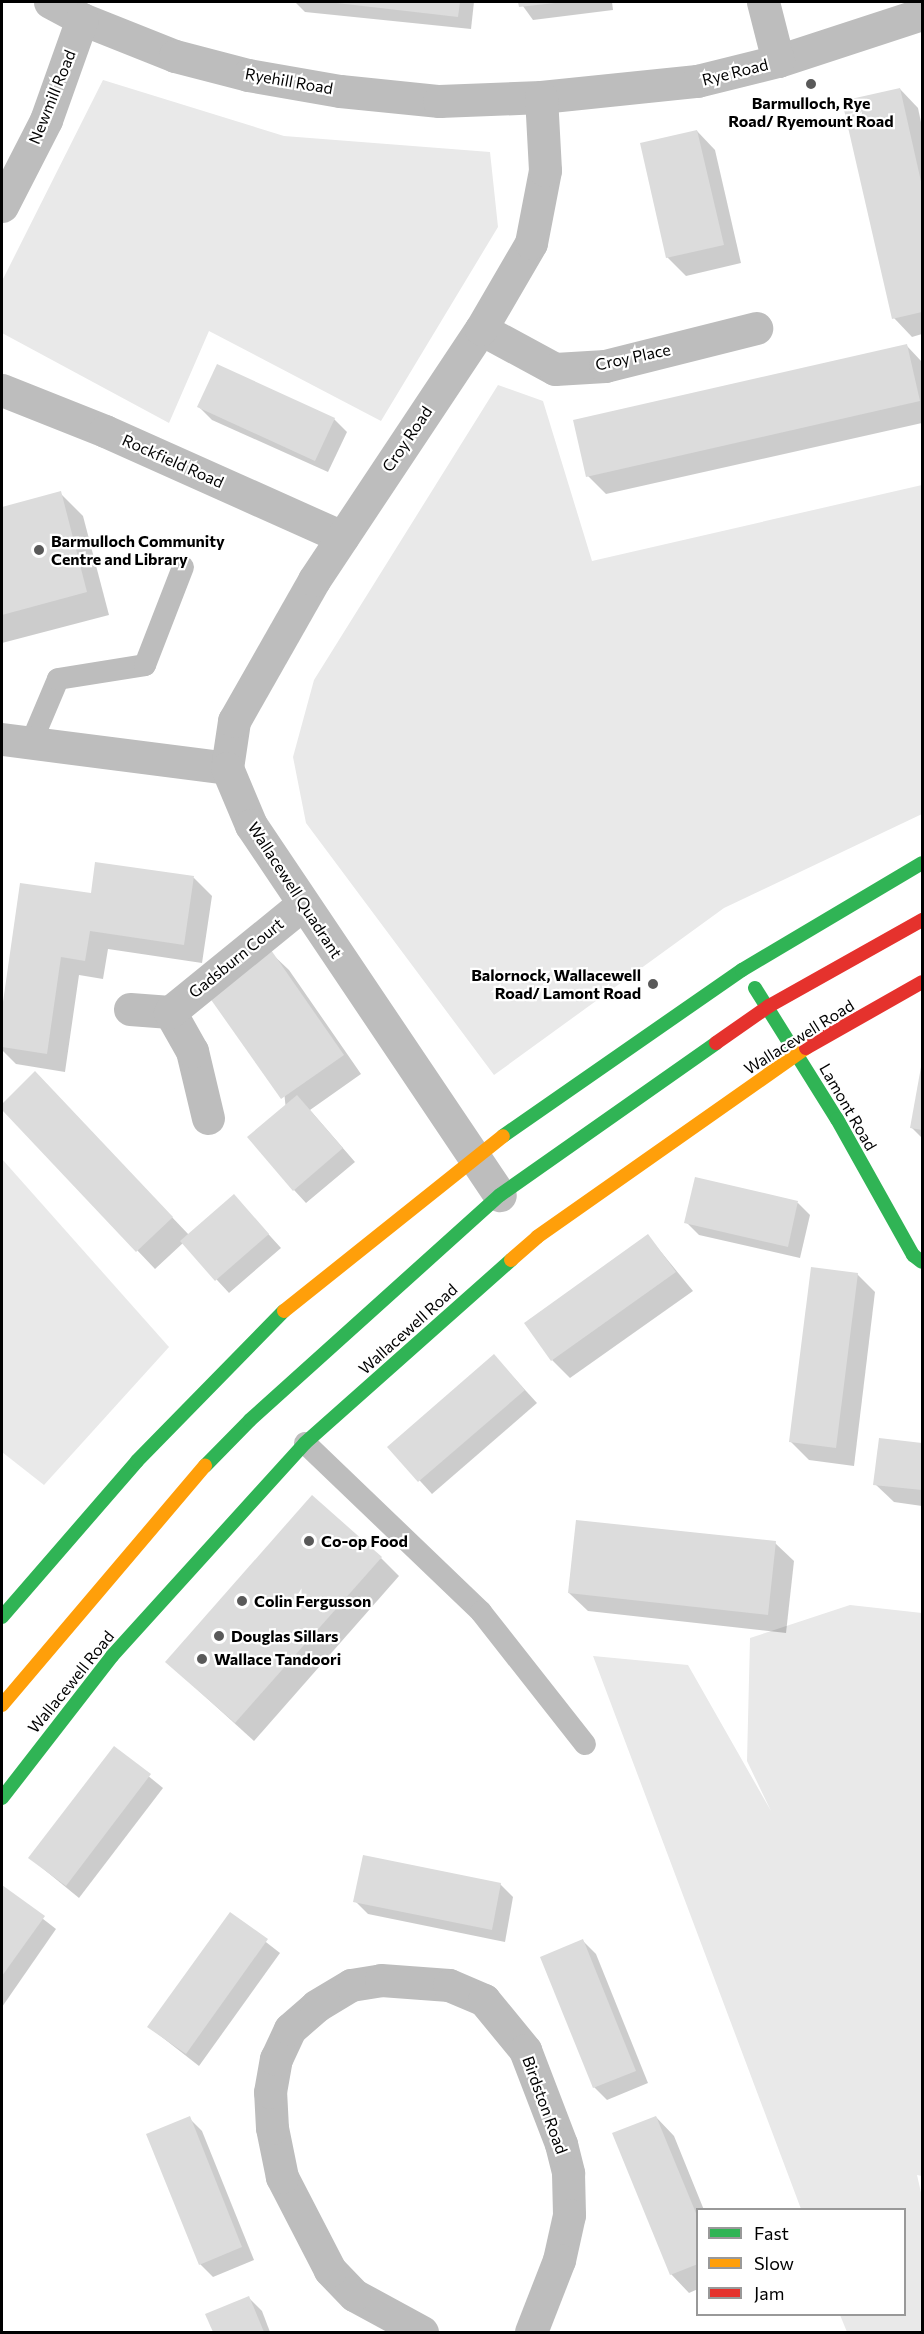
<!DOCTYPE html>
<html>
<head>
<meta charset="utf-8">
<style>
	body { margin:0 }
	#map { position:relative; width:924px; height:2334px; overflow:hidden; background:#fff; font-family:Commissioner,sans-serif }
	div>[style] { position:absolute }
	.green>* { inset:0; background:#e9e9e9 }
	.shadow>* { inset:0; background:#0003 }
	.building>* { inset:0; background:#dcdcdc }
	.lane>* { height:22px; margin:-11px; padding:0 11px; transform-origin:11px; border-radius:11px; background:#bdbdbd }
	.street>* { height:33px; margin:-16.5px; padding:0 16.5px; transform-origin:16.5px; border-radius:16.5px; background:#bdbdbd }
	.fast>* { height:14px; margin:-7px; padding:0 7px; transform-origin:7px; border-radius:7px; background:#30b455 }
	.slow>* { height:14px; margin:-7px; padding:0 7px; transform-origin:7px; border-radius:7px; background:#ff9f0a }
	.jam>* { height:14px; margin:-7px; padding:0 7px; transform-origin:7px; border-radius:7px; background:#e5322d }
	.dots>* { width:16px; height:16px; translate:-50% -50%; box-sizing:border-box; border:3px solid #fff; border-radius:50% }
	span { translate:-50% -50%; white-space:nowrap; text-align:center; line-height:1.15; -webkit-text-stroke:4.5px #fff; paint-order:stroke }
	.street-label { font-size:16px; color:#000 }
	.poi-label { font-size:16px; color:#000; font-weight:700 }
	.left { translate:0 -50%; text-align:left }
	.right { translate:-100% -50%; text-align:right }
	.frame { position:absolute; inset:0; border:3px solid #000; pointer-events:none }
	.legend { position:absolute; left:696px; top:2208px; width:210px; height:108px; box-sizing:border-box; background:#fff; border:2px solid #999; margin:0; padding:8px 10px; list-style:none; font-size:18px; color:#000 }
	.legend li { display:flex; align-items:center; gap:12px; height:30px }
	.legend b { width:30px; border:2px solid #999 }
</style>
</head>
<body>
<div id="map">
	<div class="green">
		<i style="clip-path:polygon(103px 80px,284px 136px,490px 152px,498px 227px,381px 421px,209px 331px,169px 423px,2px 333px,2px 281px)"></i>
		<i style="clip-path:polygon(498px 385px,543px 401px,592px 561px,922px 485px,922px 814px,724px 908px,494px 1075px,306px 823px,293px 757px,314px 680px)"></i>
		<i style="clip-path:polygon(2px 1159px,169px 1347px,44px 1485px,2px 1452px)"></i>
		<i style="clip-path:polygon(850px 1605px,922px 1613px,922px 2176px,917px 2175px,922px 2197px,922px 2332px,847px 2332px,840px 2315px,904px 2314px,904px 2210px,801px 2209px,593px 1656px,688px 1665px,771px 1811px,747px 1761px,750px 1638px)"></i>
	</div>
	<div class="shadow">
		<i style="clip-path:polygon(295px 2px,474px 2px,471px 29px,305px 12px)"></i>
		<i style="clip-path:polygon(520px 2px,612px 2px,613px 10px,533px 20px)"></i>
		<i style="clip-path:polygon(900px 89px,918px 108px,922px 127px,922px 334px,912px 337px,894px 318px)"></i>
		<i style="clip-path:polygon(697px 131px,715px 150px,741px 263px,686px 276px,667px 257px)"></i>
		<i style="clip-path:polygon(907px 346px,922px 362px,922px 423px,606px 494px,588px 476px)"></i>
		<i style="clip-path:polygon(199px 407px,334px 419px,347px 432px,328px 472px,212px 420px)"></i>
		<i style="clip-path:polygon(60px 493px,83px 516px,109px 615px,2px 643px,2px 508px)"></i>
		<i style="clip-path:polygon(97px 864px,194px 878px,212px 896px,202px 963px,108px 949px,103px 979px,79px 975px,65px 1072px,16px 1064px,2px 1050px,2px 1019px,21px 885px,92px 895px)"></i>
		<i style="clip-path:polygon(270px 952px,289px 970px,361px 1074px,310px 1110px,355px 1162px,306px 1203px,294px 1190px)"></i>
		<i style="clip-path:polygon(922px 1069px,922px 1138px,911px 1127px)"></i>
		<i style="clip-path:polygon(35px 1073px,189px 1235px,234px 1196px,281px 1248px,229px 1293px,183px 1243px,155px 1269px,2px 1108px)"></i>
		<i style="clip-path:polygon(798px 1203px,810px 1215px,800px 1258px,699px 1235px,686px 1222px)"></i>
		<i style="clip-path:polygon(648px 1236px,693px 1291px,570px 1378px,552px 1360px)"></i>
		<i style="clip-path:polygon(857px 1274px,875px 1292px,854px 1466px,809px 1460px,791px 1442px)"></i>
		<i style="clip-path:polygon(494px 1356px,537px 1403px,432px 1494px,389px 1447px)"></i>
		<i style="clip-path:polygon(881px 1439px,922px 1445px,922px 1506px,894px 1502px,875px 1484px)"></i>
		<i style="clip-path:polygon(775px 1543px,794px 1561px,786px 1633px,588px 1611px,569px 1593px)"></i>
		<i style="clip-path:polygon(381px 1558px,399px 1576px,254px 1741px,167px 1662px)"></i>
		<i style="clip-path:polygon(114px 1748px,163px 1788px,79px 1898px,30px 1858px)"></i>
		<i style="clip-path:polygon(500px 1884px,513px 1897px,505px 1942px,368px 1914px,355px 1901px)"></i>
		<i style="clip-path:polygon(2px 1887px,56px 1929px,2px 2007px)"></i>
		<i style="clip-path:polygon(230px 1914px,280px 1953px,199px 2066px,149px 2027px)"></i>
		<i style="clip-path:polygon(583px 1941px,596px 1954px,648px 2083px,607px 2100px,594px 2087px)"></i>
		<i style="clip-path:polygon(656px 2117px,674px 2136px,704px 2210px,698px 2210px,698px 2289px,689px 2293px,671px 2274px)"></i>
		<i style="clip-path:polygon(189px 2118px,202px 2131px,254px 2260px,213px 2277px,200px 2264px)"></i>
		<i style="clip-path:polygon(249px 2298px,262px 2311px,270px 2332px,215px 2332px,207px 2315px)"></i>
	</div>
	<div class="building">
		<i style="clip-path:polygon(328px 2px,460px 2px,458px 17px)"></i>
		<i style="clip-path:polygon(518px 2px,555px 2px,555px 3px,519px 7px)"></i>
		<i style="clip-path:polygon(900px 88px,922px 186px,922px 312px,892px 319px,842px 101px)"></i>
		<i style="clip-path:polygon(697px 130px,724px 245px,666px 258px,640px 143px)"></i>
		<i style="clip-path:polygon(907px 344px,920px 401px,586px 477px,573px 420px)"></i>
		<i style="clip-path:polygon(217px 364px,335px 418px,315px 461px,197px 407px)"></i>
		<i style="clip-path:polygon(61px 491px,87px 592px,2px 615px,2px 507px)"></i>
		<i style="clip-path:polygon(95px 862px,194px 876px,184px 945px,90px 931px,85px 961px,61px 957px,47px 1054px,2px 1047px,2px 1009px,20px 883px,91px 893px)"></i>
		<i style="clip-path:polygon(271px 950px,344px 1055px,281px 1099px,207px 994px)"></i>
		<i style="clip-path:polygon(921px 1067px,922px 1067px,922px 1130px,910px 1128px)"></i>
		<i style="clip-path:polygon(35px 1071px,173px 1217px,136px 1252px,2px 1110px,2px 1104px)"></i>
		<i style="clip-path:polygon(297px 1095px,343px 1148px,293px 1191px,247px 1137px)"></i>
		<i style="clip-path:polygon(695px 1177px,798px 1201px,788px 1247px,684px 1223px)"></i>
		<i style="clip-path:polygon(234px 1194px,269px 1234px,215px 1281px,180px 1241px)"></i>
		<i style="clip-path:polygon(648px 1234px,676px 1272px,551px 1361px,524px 1323px)"></i>
		<i style="clip-path:polygon(811px 1267px,858px 1273px,836px 1448px,789px 1442px)"></i>
		<i style="clip-path:polygon(494px 1354px,525px 1390px,418px 1482px,387px 1447px)"></i>
		<i style="clip-path:polygon(879px 1438px,922px 1443px,922px 1490px,873px 1485px)"></i>
		<i style="clip-path:polygon(312px 1495px,382px 1557px,235px 1723px,165px 1662px)"></i>
		<i style="clip-path:polygon(576px 1520px,776px 1541px,768px 1615px,568px 1593px)"></i>
		<i style="clip-path:polygon(114px 1746px,151px 1774px,66px 1886px,28px 1858px)"></i>
		<i style="clip-path:polygon(363px 1855px,501px 1883px,492px 1930px,353px 1902px)"></i>
		<i style="clip-path:polygon(2px 1885px,45px 1916px,2px 1976px)"></i>
		<i style="clip-path:polygon(230px 1912px,268px 1939px,186px 2054px,147px 2027px)"></i>
		<i style="clip-path:polygon(583px 1939px,636px 2071px,593px 2088px,540px 1957px)"></i>
		<i style="clip-path:polygon(190px 2116px,242px 2247px,199px 2265px,146px 2134px)"></i>
		<i style="clip-path:polygon(656px 2116px,698px 2218px,698px 2264px,670px 2275px,612px 2133px)"></i>
		<i style="clip-path:polygon(249px 2296px,264px 2332px,213px 2332px,205px 2314px)"></i>
	</div>
	<div class="lane">
		<i style="left:31px;top:743px;width:69px;rotate:-67.1deg"></i>
		<i style="left:58px;top:679px;width:88px;rotate:-9.1deg"></i>
		<i style="left:145px;top:665px;width:105px;rotate:-68.8deg"></i>
		<i style="left:305px;top:1443px;width:244px;rotate:43.8deg"></i>
		<i style="left:481px;top:1612px;width:168px;rotate:51.8deg"></i>
	</div>
	<div class="street">
		<i style="left:50px;top:2px;width:36px;rotate:28deg"></i>
		<i style="left:82px;top:19px;width:100px;rotate:21.7deg"></i>
		<i style="left:175px;top:56px;width:75px;rotate:14.6deg"></i>
		<i style="left:248px;top:75px;width:93px;rotate:9.9deg"></i>
		<i style="left:340px;top:91px;width:100px;rotate:5.8deg"></i>
		<i style="left:439px;top:101px;width:102px;rotate:-2.2deg"></i>
		<i style="left:541px;top:97px;width:157px;rotate:-5.9deg"></i>
		<i style="left:697px;top:81px;width:83px;rotate:-13.9deg"></i>
		<i style="left:778px;top:61px;width:151px;rotate:-18.1deg"></i>
		<i style="left:763px;top:2px;width:61px;rotate:75.7deg"></i>
		<i style="left:2px;top:206px;width:97px;rotate:-62.9deg"></i>
		<i style="left:46px;top:120px;width:107px;rotate:-70.4deg"></i>
		<i style="left:481px;top:329px;width:84px;rotate:28.4deg"></i>
		<i style="left:555px;top:369px;width:50px;rotate:-3.4deg"></i>
		<i style="left:605px;top:366px;width:156px;rotate:-14.1deg"></i>
		<i style="left:2px;top:390px;width:111px;rotate:21.7deg"></i>
		<i style="left:105px;top:431px;width:260px;rotate:24.1deg"></i>
		<i style="left:2px;top:739px;width:227px;rotate:7.3deg"></i>
		<i style="left:227px;top:768px;width:48px;rotate:-81.5deg"></i>
		<i style="left:234px;top:721px;width:162px;rotate:-60.4deg"></i>
		<i style="left:314px;top:580px;width:301px;rotate:-56.4deg"></i>
		<i style="left:481px;top:329px;width:99px;rotate:-59.8deg"></i>
		<i style="left:531px;top:243px;width:74px;rotate:-79.1deg"></i>
		<i style="left:545px;top:170px;width:73px;rotate:-93.1deg"></i>
		<i style="left:227px;top:768px;width:62px;rotate:67.2deg"></i>
		<i style="left:251px;top:825px;width:446px;rotate:56.1deg"></i>
		<i style="left:130px;top:1009px;width:40px;rotate:4.3deg"></i>
		<i style="left:208px;top:1118px;width:69px;rotate:-103.4deg"></i>
		<i style="left:192px;top:1051px;width:45px;rotate:-119.4deg"></i>
		<i style="left:170px;top:1012px;width:171px;rotate:-39.1deg"></i>
		<i style="left:422px;top:2332px;width:77px;rotate:-151.4deg"></i>
		<i style="left:354px;top:2295px;width:35px;rotate:-134deg"></i>
		<i style="left:330px;top:2270px;width:105px;rotate:-117.3deg"></i>
		<i style="left:282px;top:2177px;width:50px;rotate:-101.5deg"></i>
		<i style="left:272px;top:2128px;width:36px;rotate:-93deg"></i>
		<i style="left:270px;top:2092px;width:34px;rotate:-80deg"></i>
		<i style="left:276px;top:2059px;width:33px;rotate:-65deg"></i>
		<i style="left:290px;top:2029px;width:35px;rotate:-41deg"></i>
		<i style="left:316px;top:2006px;width:41px;rotate:-31deg"></i>
		<i style="left:351px;top:1985px;width:30px;rotate:-9deg"></i>
		<i style="left:381px;top:1980px;width:68px;rotate:4.2deg"></i>
		<i style="left:449px;top:1985px;width:38px;rotate:23deg"></i>
		<i style="left:484px;top:2000px;width:65px;rotate:50.6deg"></i>
		<i style="left:525px;top:2050px;width:101px;rotate:69deg"></i>
		<i style="left:561px;top:2144px;width:30px;rotate:76deg"></i>
		<i style="left:568px;top:2173px;width:42px;rotate:88.6deg"></i>
		<i style="left:569px;top:2215px;width:46px;rotate:102.5deg"></i>
		<i style="left:559px;top:2260px;width:77px;rotate:111.3deg"></i>
	</div>
	<div class="fast">
		<i style="left:755px;top:988px;width:155px;rotate:58deg"></i>
		<i style="left:837px;top:1119px;width:156px;rotate:60.8deg"></i>
		<i style="left:913px;top:1255px;width:11px;rotate:38deg"></i>
		<i style="left:503px;top:1136px;width:291px;rotate:-34.8deg"></i>
		<i style="left:742px;top:970px;width:209px;rotate:-30.7deg"></i>
		<i style="left:205px;top:1466px;width:64px;rotate:-45.6deg"></i>
		<i style="left:250px;top:1420px;width:336px;rotate:-42deg"></i>
		<i style="left:500px;top:1195px;width:264px;rotate:-35.1deg"></i>
		<i style="left:2px;top:1617px;width:206px;rotate:-49.1deg"></i>
		<i style="left:137px;top:1461px;width:210px;rotate:-45.6deg"></i>
		<i style="left:2px;top:1798px;width:180px;rotate:-52.2deg"></i>
		<i style="left:112px;top:1656px;width:287px;rotate:-47.8deg"></i>
		<i style="left:305px;top:1443px;width:276px;rotate:-41.6deg"></i>
	</div>
	<div class="slow">
		<i style="left:511px;top:1260px;width:35px;rotate:-41deg"></i>
		<i style="left:537px;top:1237px;width:329px;rotate:-35.1deg"></i>
		<i style="left:284px;top:1311px;width:280px;rotate:-38.6deg"></i>
		<i style="left:2px;top:1705px;width:314px;rotate:-49.7deg"></i>
	</div>
	<div class="jam">
		<i style="left:716px;top:1043px;width:65px;rotate:-34.9deg"></i>
		<i style="left:769px;top:1006px;width:176px;rotate:-29.3deg"></i>
		<i style="left:806px;top:1048px;width:133px;rotate:-29.6deg"></i>
	</div>
	<div class="dots">
		<i style="left:811px;top:84px;background:#595959"></i>
		<i style="left:39px;top:550px;background:#595959"></i>
		<i style="left:653px;top:984px;background:#595959"></i>
		<i style="left:309px;top:1541px;background:#595959"></i>
		<i style="left:242px;top:1601px;background:#595959"></i>
		<i style="left:219px;top:1636px;background:#595959"></i>
		<i style="left:202px;top:1659px;background:#595959"></i>
	</div>
	<div class="street-label">
		<span style="left:735px;top:72px;rotate:-14deg">Rye Road</span>
		<span style="left:289px;top:81px;rotate:10deg">Ryehill Road</span>
		<span style="left:52px;top:97px;rotate:-68deg">Newmill Road</span>
		<span style="left:633px;top:357px;rotate:-12deg">Croy Place</span>
		<span style="left:407px;top:439px;rotate:-56deg">Croy Road</span>
		<span style="left:173px;top:461px;rotate:24deg">Rockfield Road</span>
		<span style="left:295px;top:890px;rotate:57deg">Wallacewell Quadrant</span>
		<span style="left:236px;top:958px;rotate:-39deg">Gadsburn Court</span>
		<span style="left:799px;top:1037px;rotate:-32deg">Wallacewell Road</span>
		<span style="left:848px;top:1107px;rotate:60deg">Lamont Road</span>
		<span style="left:408px;top:1329px;rotate:-42deg">Wallacewell Road</span>
		<span style="left:71px;top:1682px;rotate:-51deg">Wallacewell Road</span>
		<span style="left:545px;top:2105px;rotate:70deg">Birdston Road</span>
	</div>
	<div class="poi-label">
		<span style="left:811px;top:112px">Barmulloch, Rye<br>Road/ Ryemount Road</span>
		<span class="left" style="left:51px;top:550px">Barmulloch Community<br>Centre and Library</span>
		<span class="right" style="left:641px;top:984px">Balornock, Wallacewell<br>Road/ Lamont Road</span>
		<span class="left" style="left:321px;top:1541px">Co-op Food</span>
		<span class="left" style="left:254px;top:1601px">Colin Fergusson</span>
		<span class="left" style="left:231px;top:1636px">Douglas Sillars</span>
		<span class="left" style="left:214px;top:1659px">Wallace Tandoori</span>
	</div>
	<div class="frame"></div>
	<ul class="legend">
	<li><b style="height:8px;background:#30b455"></b>Fast</li>
	<li><b style="height:8px;background:#ff9f0a"></b>Slow</li>
	<li><b style="height:8px;background:#e5322d"></b>Jam</li>
	</ul>
</div>
</body>
</html>
